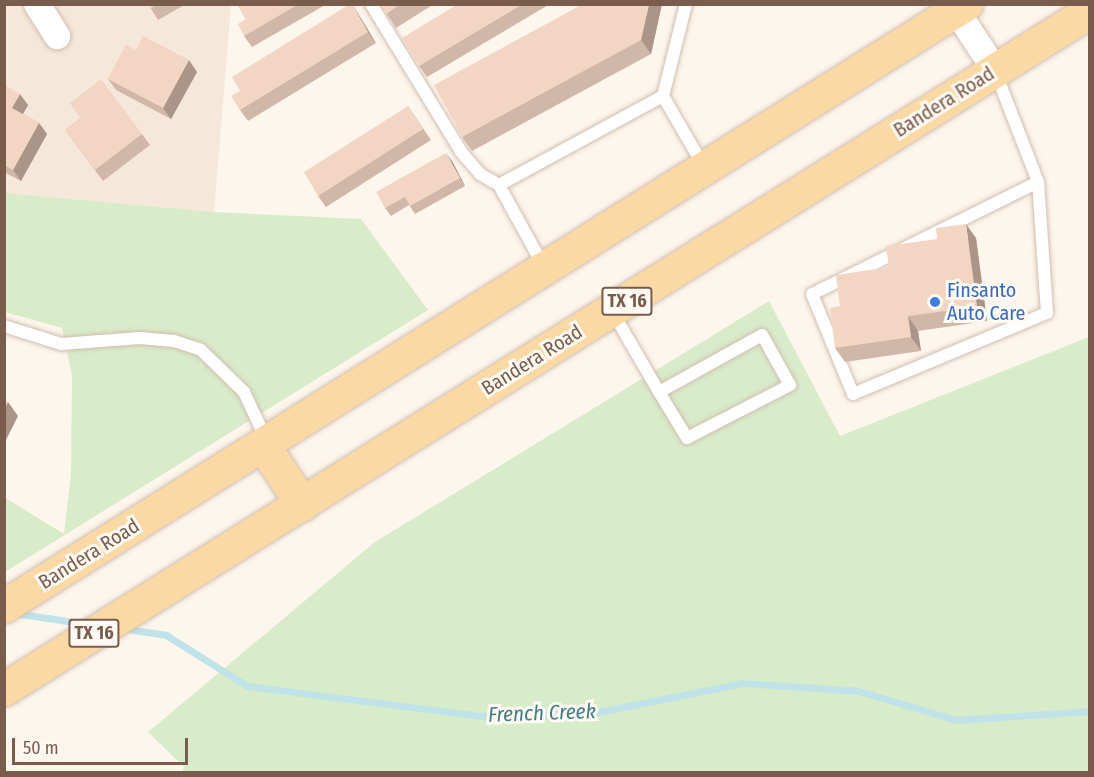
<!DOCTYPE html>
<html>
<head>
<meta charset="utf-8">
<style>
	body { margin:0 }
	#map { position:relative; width:1094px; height:777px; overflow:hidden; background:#fdf6ec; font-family:"Fira Sans Condensed",sans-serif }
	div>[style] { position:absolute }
	.residential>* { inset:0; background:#f5e8da }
	.green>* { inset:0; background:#d8ecc9 }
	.stream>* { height:7px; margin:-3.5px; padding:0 3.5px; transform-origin:3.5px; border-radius:3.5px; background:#bfe3e8 }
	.roads { filter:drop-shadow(0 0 2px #d1beb0) drop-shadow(0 0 2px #d1beb0) }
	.lane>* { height:12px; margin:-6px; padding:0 6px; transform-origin:6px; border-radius:6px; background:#fff }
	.street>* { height:26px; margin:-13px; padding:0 13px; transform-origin:13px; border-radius:13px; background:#fff }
	.primary>* { height:33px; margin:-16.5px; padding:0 16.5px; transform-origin:16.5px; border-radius:16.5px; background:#fbd9a5 }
	.wall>* { inset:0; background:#d1b7a8 }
	.shaded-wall>* { inset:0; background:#aa9588 }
	.building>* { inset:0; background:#f3d5c3 }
	.dots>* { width:16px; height:16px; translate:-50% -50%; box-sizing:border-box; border:3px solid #fffaf3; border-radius:50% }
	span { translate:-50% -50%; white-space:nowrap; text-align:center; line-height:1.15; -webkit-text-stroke:6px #fffaf3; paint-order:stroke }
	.shield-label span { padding:2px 4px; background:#fffaf3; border:2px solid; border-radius:4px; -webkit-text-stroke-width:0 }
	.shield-label { font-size:18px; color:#7a5c4d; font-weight:700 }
	.street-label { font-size:20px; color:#7a5c4d }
	.shop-label { font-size:20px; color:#366cbe }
	.left { translate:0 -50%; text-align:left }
	.water-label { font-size:21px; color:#437c86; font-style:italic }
	.frame { position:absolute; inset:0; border:6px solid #7a5c4d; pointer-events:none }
	.scale { position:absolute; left:12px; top:738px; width:176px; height:27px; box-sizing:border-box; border:3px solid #7a5c4d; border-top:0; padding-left:8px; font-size:18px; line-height:21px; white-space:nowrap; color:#7a5c4d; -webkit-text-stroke:4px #fffaf3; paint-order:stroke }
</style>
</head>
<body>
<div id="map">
	<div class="residential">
		<i style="clip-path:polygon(4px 5px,231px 5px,214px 212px,5px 193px)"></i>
	</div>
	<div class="green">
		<i style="clip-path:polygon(5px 193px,214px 212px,361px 219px,428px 310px,5px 572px,4px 497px,64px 534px,71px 474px,72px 376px,62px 328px,5px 312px)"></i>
		<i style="clip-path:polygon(769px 301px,840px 436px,1089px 337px,1089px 772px,182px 772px,184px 767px,148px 732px,375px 542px)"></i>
	</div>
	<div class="stream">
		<i style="left:14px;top:613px;width:74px;rotate:8.6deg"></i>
		<i style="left:121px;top:628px;width:46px;rotate:8.8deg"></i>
		<i style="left:166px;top:635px;width:96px;rotate:32.2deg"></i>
		<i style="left:247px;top:686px;width:237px;rotate:7.3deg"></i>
		<i style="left:482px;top:716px;width:112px;rotate:-1.5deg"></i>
		<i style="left:594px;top:713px;width:152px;rotate:-11.4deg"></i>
		<i style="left:743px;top:683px;width:116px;rotate:3.9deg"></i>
		<i style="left:859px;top:691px;width:101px;rotate:16.6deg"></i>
		<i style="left:956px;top:720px;width:134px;rotate:-3.8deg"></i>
	</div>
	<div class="roads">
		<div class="lane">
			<i style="left:371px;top:4px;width:175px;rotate:58.6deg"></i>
			<i style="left:462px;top:153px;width:28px;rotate:49deg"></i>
			<i style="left:480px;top:174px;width:22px;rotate:30deg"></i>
			<i style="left:686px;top:4px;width:95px;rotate:104deg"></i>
			<i style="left:663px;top:96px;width:82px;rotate:60deg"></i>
			<i style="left:995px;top:71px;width:119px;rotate:68.8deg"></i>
			<i style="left:1038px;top:182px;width:252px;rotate:153.6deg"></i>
			<i style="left:812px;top:294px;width:108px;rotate:67.7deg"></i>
			<i style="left:853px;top:394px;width:210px;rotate:-22.7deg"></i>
			<i style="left:1047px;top:313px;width:131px;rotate:-93.9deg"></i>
			<i style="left:544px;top:267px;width:94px;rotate:-118.8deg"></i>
			<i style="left:499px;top:185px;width:187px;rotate:-28.5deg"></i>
			<i style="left:612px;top:311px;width:94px;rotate:59.9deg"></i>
			<i style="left:659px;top:392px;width:54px;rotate:58.7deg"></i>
			<i style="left:687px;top:438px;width:116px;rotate:-27.2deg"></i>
			<i style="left:790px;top:385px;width:57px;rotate:-119.2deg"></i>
			<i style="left:762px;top:335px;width:118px;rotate:151deg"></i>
			<i style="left:4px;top:326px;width:60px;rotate:17.5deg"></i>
			<i style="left:61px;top:344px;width:79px;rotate:-4.3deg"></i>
			<i style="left:140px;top:338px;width:34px;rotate:5deg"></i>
			<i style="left:174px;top:341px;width:28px;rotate:18deg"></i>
			<i style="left:201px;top:350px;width:60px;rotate:44.3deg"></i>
			<i style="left:244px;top:392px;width:54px;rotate:64.9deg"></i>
		</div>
		<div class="street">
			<i style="left:37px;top:4px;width:38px;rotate:58deg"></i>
			<i style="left:952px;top:4px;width:79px;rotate:56.9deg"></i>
		</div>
		<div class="primary">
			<i style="left:263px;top:445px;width:71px;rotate:56.5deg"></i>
			<i style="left:4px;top:606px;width:1135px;rotate:-32.04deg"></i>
			<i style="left:4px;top:689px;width:1280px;rotate:-31.98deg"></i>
		</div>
	</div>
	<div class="wall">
		<i style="clip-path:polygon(148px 4px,186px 4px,158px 20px)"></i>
		<i style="clip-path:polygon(237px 4px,327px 4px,252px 47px,244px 36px,246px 19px)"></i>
		<i style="clip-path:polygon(352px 4px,376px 43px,248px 121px,240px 110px,240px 91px)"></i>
		<i style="clip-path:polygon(380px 4px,434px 4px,396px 28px)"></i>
		<i style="clip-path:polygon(458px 4px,550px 4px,427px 77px,419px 66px)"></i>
		<i style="clip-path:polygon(662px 4px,651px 54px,472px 151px,462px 137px)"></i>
		<i style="clip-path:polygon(136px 50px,197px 72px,171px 119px,116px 90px,108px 79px)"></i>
		<i style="clip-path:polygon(4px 85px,28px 105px,23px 114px,39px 123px,47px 134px,21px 181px,4px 172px)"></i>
		<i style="clip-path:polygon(70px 103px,142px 134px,150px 145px,103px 181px,65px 130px,81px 118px)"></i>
		<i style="clip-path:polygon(408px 106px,431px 140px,326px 207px,318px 196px)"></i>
		<i style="clip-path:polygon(452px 161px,465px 186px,415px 214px,409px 205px,391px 216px,385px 208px)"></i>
		<i style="clip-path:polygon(976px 238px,987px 321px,918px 331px,921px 351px,845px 362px,835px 348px,840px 306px,889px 267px)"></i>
	</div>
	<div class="shaded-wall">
		<i style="clip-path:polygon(352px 4px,359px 15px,376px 43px,368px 32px)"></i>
		<i style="clip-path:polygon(649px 4px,662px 4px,651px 54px,641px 40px)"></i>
		<i style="clip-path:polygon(189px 60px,197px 72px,171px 119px,163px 108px)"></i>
		<i style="clip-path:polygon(20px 94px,28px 105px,20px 119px,12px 108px)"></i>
		<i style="clip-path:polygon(39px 123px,47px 134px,21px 181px,13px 170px)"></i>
		<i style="clip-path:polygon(446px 153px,452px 161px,465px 186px,460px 178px)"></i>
		<i style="clip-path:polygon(966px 224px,976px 238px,987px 321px,977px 307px)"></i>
		<i style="clip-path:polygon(908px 316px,918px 331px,921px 351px,911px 337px)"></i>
		<i style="clip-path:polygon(8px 402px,18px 416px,4px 444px,4px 409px)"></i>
	</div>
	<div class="building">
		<i style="clip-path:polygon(148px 4px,158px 4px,150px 9px)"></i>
		<i style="clip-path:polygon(237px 4px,299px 4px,244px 36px,238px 24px,246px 19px)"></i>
		<i style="clip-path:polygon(350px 4px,352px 4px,368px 32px,240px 110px,231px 96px,240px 91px,232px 77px)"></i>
		<i style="clip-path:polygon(380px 4px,401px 4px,386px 14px)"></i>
		<i style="clip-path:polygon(458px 4px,523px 4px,419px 66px,402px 38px)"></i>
		<i style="clip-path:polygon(583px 4px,649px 4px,641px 40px,462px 137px,434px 85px)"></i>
		<i style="clip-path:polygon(143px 36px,189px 60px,163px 108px,108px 79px,126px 44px,136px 50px)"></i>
		<i style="clip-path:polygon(101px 79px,142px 134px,95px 170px,65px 130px,81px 118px,70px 103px)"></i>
		<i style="clip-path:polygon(4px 85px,20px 94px,12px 108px,39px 123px,13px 170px,4px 165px)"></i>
		<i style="clip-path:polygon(408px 106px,423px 129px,318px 196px,304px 172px)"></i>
		<i style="clip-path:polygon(446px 153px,460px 178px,410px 206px,405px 197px,385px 208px,376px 192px)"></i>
		<i style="clip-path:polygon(966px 224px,977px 307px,908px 316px,911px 337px,835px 348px,830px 308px,840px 306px,836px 275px,889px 267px,886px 246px,937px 239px,936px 228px)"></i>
		<i style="clip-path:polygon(4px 401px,8px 402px,4px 409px)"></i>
	</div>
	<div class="dots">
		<i style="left:935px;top:302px;background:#3f7fe0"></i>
	</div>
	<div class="shield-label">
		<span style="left:627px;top:301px">TX 16</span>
		<span style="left:94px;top:633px">TX 16</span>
	</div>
	<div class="street-label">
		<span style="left:944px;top:102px;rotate:-32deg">Bandera Road</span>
		<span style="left:532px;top:360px;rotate:-32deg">Bandera Road</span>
		<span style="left:89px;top:554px;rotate:-32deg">Bandera Road</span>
	</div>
	<div class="shop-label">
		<span class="left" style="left:947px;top:302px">Finsanto<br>Auto Care</span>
	</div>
	<div class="water-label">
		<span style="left:542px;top:713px;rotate:-2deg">French Creek</span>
	</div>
	<div class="frame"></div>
	<div class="scale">50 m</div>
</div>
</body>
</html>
